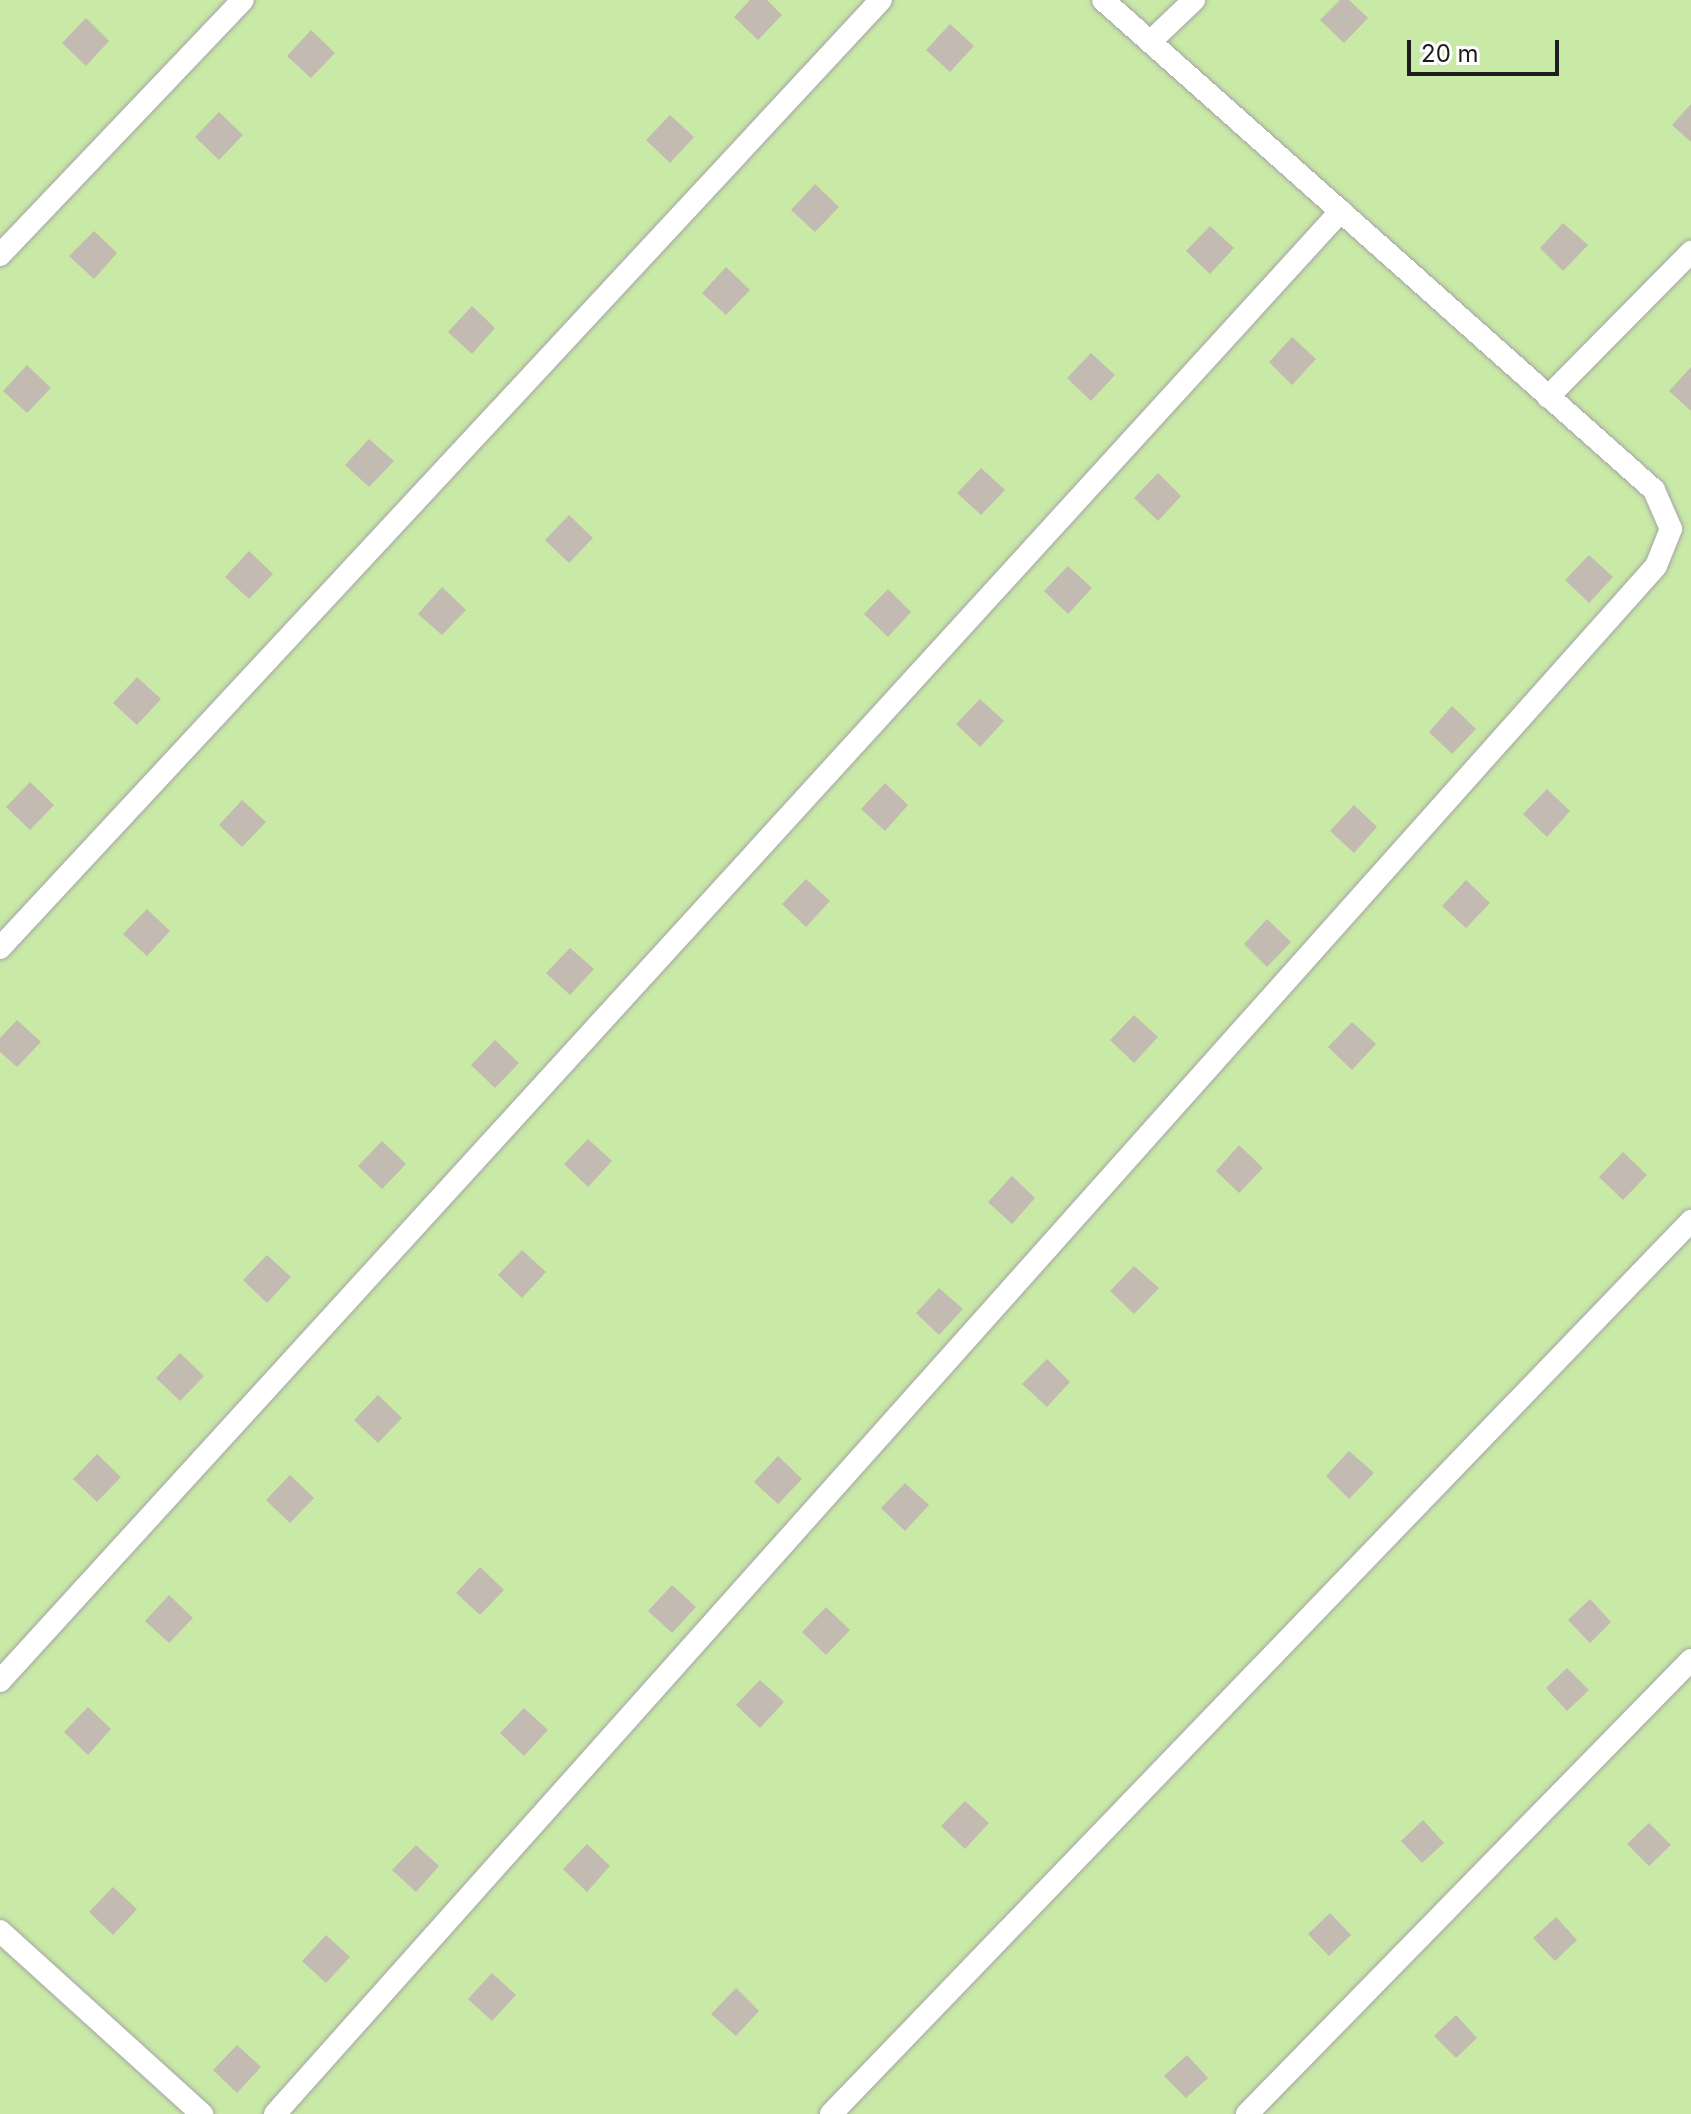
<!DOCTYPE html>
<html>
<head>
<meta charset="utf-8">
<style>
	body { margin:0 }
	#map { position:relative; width:1691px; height:2114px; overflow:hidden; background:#eeeae3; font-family:Inter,sans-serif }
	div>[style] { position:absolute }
	.grass>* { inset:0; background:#c9e9a7 }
	.building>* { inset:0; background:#c3bab2 }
	.roads { filter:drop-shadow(0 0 2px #a4a4a4) drop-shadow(0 0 2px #a4a4a4) }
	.lane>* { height:22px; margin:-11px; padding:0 11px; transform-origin:11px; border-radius:11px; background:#fff }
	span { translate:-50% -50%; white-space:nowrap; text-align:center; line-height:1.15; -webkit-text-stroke:7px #fff; paint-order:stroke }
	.scale { position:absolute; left:1407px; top:40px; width:152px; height:36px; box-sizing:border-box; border:4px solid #1d1d1d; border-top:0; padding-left:10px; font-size:24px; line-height:28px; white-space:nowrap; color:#1d1d1d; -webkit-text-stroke:6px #fff; paint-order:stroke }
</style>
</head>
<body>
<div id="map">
	<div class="grass">
		<i style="clip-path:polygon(0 0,1691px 0,1691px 2114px,0 2114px)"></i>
	</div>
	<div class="building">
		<i style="clip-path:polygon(750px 0,767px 0,782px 15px,758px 40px,734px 17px)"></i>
		<i style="clip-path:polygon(1340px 0,1349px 0,1368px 18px,1344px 43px,1320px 20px)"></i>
		<i style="clip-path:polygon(86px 18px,109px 41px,86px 66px,62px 43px)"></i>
		<i style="clip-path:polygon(950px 24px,974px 46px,950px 72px,926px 50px)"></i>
		<i style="clip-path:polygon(311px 30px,335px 53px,311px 78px,287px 56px)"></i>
		<i style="clip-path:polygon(1691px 104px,1691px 142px,1672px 125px)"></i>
		<i style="clip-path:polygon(219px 112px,243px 135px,219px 160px,195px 137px)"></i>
		<i style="clip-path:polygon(670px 115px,694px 137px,670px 163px,646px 140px)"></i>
		<i style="clip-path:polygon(815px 184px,839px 207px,815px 232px,791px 210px)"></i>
		<i style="clip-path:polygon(1563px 223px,1588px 245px,1563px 271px,1540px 248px)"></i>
		<i style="clip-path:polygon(1210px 226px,1234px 248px,1210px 274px,1186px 251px)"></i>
		<i style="clip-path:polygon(94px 231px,117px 253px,94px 279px,69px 256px)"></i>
		<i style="clip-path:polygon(726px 267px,750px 290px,726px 315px,702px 293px)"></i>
		<i style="clip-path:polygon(472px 306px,495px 328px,472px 354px,448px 332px)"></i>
		<i style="clip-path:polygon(1292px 337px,1316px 359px,1292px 385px,1269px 362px)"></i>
		<i style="clip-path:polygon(1091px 353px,1115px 375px,1091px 401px,1067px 378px)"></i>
		<i style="clip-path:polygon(27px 365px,51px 388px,27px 413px,3px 391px)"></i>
		<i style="clip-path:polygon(1691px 367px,1691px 411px,1669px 391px)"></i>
		<i style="clip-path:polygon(369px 439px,394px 461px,369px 487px,345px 465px)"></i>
		<i style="clip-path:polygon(981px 468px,1005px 490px,981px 515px,957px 493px)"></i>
		<i style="clip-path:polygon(1158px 473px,1181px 496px,1158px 521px,1134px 498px)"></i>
		<i style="clip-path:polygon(569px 515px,593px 538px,569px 563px,545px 540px)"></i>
		<i style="clip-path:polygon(249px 551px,273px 574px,249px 599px,225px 577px)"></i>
		<i style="clip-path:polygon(1589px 555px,1613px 577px,1589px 603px,1565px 580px)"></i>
		<i style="clip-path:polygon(1068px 566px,1092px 588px,1068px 614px,1044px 591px)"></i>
		<i style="clip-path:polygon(442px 587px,466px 610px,442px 635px,418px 614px)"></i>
		<i style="clip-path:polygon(888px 589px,911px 612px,888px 637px,864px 614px)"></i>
		<i style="clip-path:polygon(137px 677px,161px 699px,137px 725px,113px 703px)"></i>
		<i style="clip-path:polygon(980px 699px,1004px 721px,980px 747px,956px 724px)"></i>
		<i style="clip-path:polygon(1452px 706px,1476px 729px,1452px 754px,1429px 732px)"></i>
		<i style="clip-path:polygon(30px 782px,54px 805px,30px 830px,6px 807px)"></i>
		<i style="clip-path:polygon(885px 783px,908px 805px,885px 831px,861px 809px)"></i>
		<i style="clip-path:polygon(1547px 789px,1570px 811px,1547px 837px,1523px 814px)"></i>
		<i style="clip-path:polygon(242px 800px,266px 822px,242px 847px,219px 825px)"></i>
		<i style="clip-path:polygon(1354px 805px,1377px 827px,1354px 853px,1330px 831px)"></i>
		<i style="clip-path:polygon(806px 879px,830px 901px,806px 927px,782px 904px)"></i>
		<i style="clip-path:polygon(1466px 880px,1490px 903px,1466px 928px,1442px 906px)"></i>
		<i style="clip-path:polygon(147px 909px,170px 931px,147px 956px,123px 934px)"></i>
		<i style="clip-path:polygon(1267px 919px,1291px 942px,1267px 967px,1244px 944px)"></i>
		<i style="clip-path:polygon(570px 948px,594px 969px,570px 995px,546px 973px)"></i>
		<i style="clip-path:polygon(1134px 1015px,1158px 1037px,1134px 1063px,1110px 1040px)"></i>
		<i style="clip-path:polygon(17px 1020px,41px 1042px,17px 1067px,0 1052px,0 1038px)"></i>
		<i style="clip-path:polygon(1352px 1022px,1376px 1044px,1352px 1070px,1328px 1047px)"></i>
		<i style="clip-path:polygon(495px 1040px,519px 1063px,495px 1088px,471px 1065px)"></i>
		<i style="clip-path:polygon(588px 1139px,612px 1161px,588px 1187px,564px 1164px)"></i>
		<i style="clip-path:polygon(382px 1141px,406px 1164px,382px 1189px,358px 1166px)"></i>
		<i style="clip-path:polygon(1239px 1145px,1263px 1168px,1239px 1193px,1216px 1171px)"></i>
		<i style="clip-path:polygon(1623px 1152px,1647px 1175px,1623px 1200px,1599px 1177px)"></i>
		<i style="clip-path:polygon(1012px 1176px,1035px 1198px,1012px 1224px,988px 1202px)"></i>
		<i style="clip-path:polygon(522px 1250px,546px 1272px,522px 1298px,498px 1275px)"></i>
		<i style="clip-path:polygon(267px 1255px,291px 1277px,267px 1303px,243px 1280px)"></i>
		<i style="clip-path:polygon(1134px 1266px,1159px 1288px,1134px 1314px,1110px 1291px)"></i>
		<i style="clip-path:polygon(939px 1288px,963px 1309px,939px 1335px,916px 1313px)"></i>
		<i style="clip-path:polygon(180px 1353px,204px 1376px,180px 1401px,156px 1378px)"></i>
		<i style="clip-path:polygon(1047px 1359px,1070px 1382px,1047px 1407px,1022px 1384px)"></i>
		<i style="clip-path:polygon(378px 1395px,402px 1418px,378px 1443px,354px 1420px)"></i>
		<i style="clip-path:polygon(1349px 1451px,1374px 1473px,1349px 1499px,1326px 1476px)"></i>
		<i style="clip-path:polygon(97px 1454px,121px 1477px,97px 1502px,73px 1479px)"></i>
		<i style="clip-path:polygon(778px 1456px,802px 1479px,778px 1504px,754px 1482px)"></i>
		<i style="clip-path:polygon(290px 1475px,314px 1498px,290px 1523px,266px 1500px)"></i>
		<i style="clip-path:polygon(905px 1483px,929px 1505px,905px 1531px,881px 1508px)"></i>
		<i style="clip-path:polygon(480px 1567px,504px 1590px,480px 1615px,456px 1593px)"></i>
		<i style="clip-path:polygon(672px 1585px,696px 1607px,672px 1633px,648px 1611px)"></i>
		<i style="clip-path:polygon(169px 1595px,193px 1618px,169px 1643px,145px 1621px)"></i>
		<i style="clip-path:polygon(1590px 1599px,1611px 1622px,1590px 1643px,1568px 1620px)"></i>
		<i style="clip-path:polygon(826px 1607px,850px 1630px,826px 1655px,802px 1632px)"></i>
		<i style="clip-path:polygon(1567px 1668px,1589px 1690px,1567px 1711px,1546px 1688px)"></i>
		<i style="clip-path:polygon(760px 1680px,784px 1702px,760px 1728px,736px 1705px)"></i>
		<i style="clip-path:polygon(88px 1707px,111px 1729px,88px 1755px,64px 1732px)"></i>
		<i style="clip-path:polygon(524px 1708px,548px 1730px,524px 1756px,500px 1733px)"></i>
		<i style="clip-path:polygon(965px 1801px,989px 1823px,965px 1849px,941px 1826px)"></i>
		<i style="clip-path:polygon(1423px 1820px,1444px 1843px,1422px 1863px,1401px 1841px)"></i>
		<i style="clip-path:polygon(1649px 1823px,1671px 1845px,1649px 1866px,1627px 1844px)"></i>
		<i style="clip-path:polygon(587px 1844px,610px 1866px,587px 1892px,563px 1869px)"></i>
		<i style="clip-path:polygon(416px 1845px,439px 1866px,416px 1892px,392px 1870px)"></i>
		<i style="clip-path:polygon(113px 1887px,137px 1909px,113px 1935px,89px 1912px)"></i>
		<i style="clip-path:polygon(1330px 1913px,1351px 1935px,1329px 1956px,1308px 1934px)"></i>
		<i style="clip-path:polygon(1556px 1917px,1577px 1940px,1555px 1961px,1533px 1938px)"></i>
		<i style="clip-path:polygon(326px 1935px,350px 1957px,326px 1983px,302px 1961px)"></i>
		<i style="clip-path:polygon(492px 1973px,516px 1995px,492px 2021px,468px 1999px)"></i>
		<i style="clip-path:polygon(736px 1988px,759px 2011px,736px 2036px,711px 2014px)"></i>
		<i style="clip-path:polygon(1456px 2015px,1477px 2038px,1456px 2058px,1434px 2036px)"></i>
		<i style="clip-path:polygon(237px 2045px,261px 2067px,237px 2093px,213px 2070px)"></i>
		<i style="clip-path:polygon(1187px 2055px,1208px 2078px,1186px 2098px,1164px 2076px)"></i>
	</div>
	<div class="roads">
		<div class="lane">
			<i style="left:1150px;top:42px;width:61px;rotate:-43.7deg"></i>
			<i style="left:0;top:255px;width:352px;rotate:-46.4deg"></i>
			<i style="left:1548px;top:397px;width:204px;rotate:-45.4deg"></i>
			<i style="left:0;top:948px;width:1294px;rotate:-47.1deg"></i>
			<i style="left:0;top:1681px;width:1990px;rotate:-47.63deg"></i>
			<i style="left:0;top:1931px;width:273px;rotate:42.2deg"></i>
			<i style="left:275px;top:2114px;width:2074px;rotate:-48.26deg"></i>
			<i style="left:1656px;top:566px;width:40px;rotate:-68deg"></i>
			<i style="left:1671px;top:529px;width:43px;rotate:-113.6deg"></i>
			<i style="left:1654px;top:490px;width:737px;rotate:-138.35deg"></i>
			<i style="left:831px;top:2114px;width:1240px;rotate:-46.08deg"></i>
			<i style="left:1247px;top:2114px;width:635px;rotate:-45.64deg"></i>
		</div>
	</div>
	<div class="scale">20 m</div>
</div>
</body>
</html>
